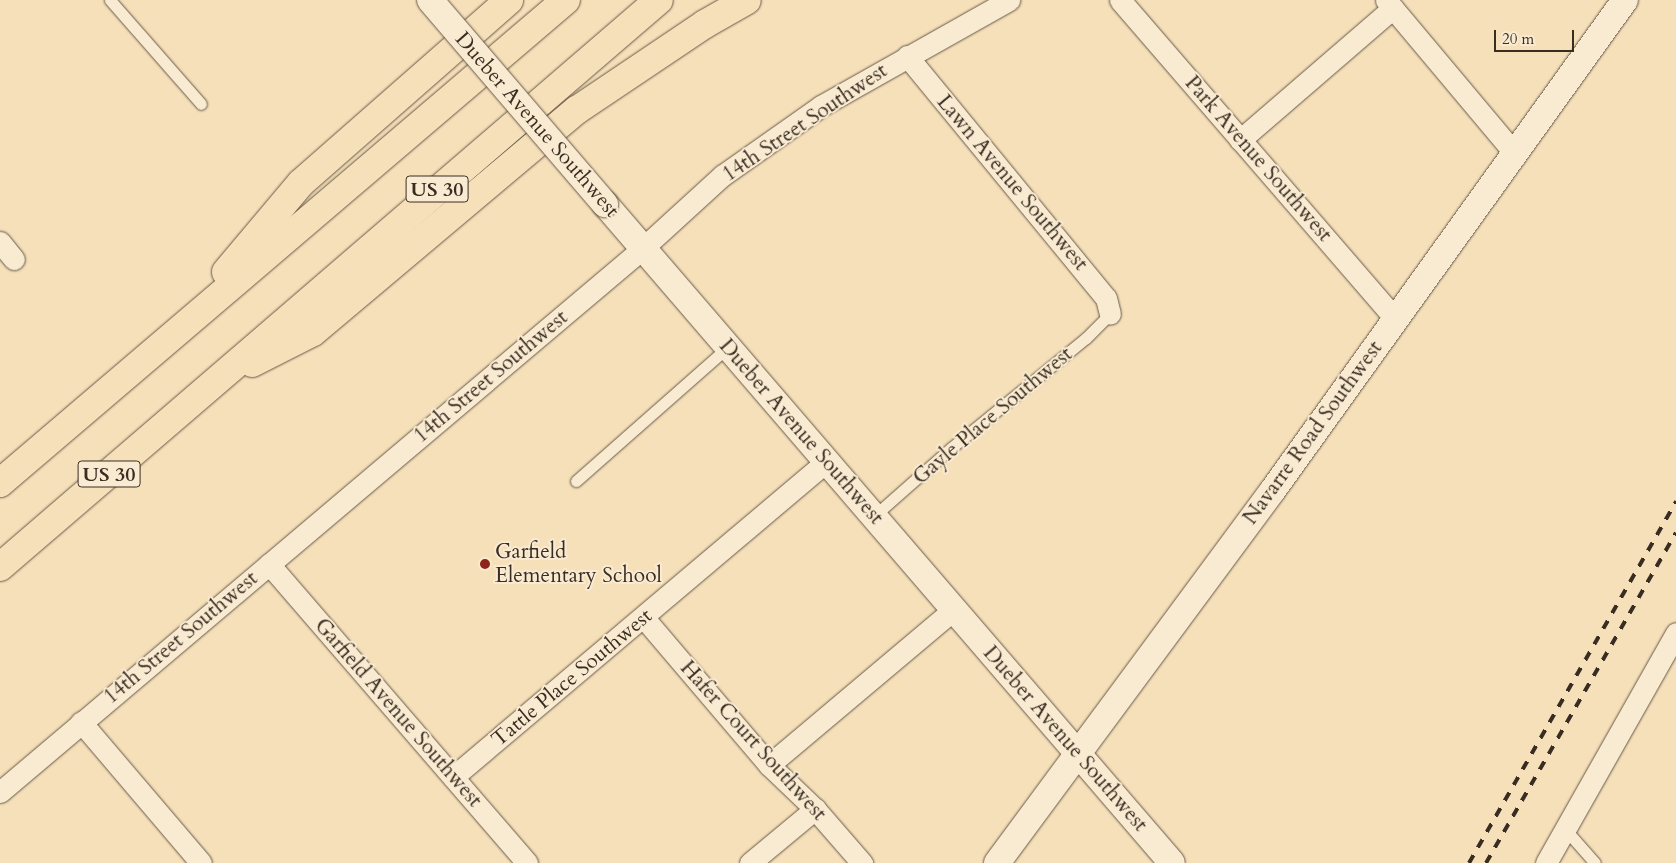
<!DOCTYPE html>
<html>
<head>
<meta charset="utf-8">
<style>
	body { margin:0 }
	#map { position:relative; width:1676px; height:863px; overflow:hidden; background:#f6e0ba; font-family:Cardo,serif }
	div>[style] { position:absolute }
	.roads { filter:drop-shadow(0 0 1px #685947) drop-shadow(0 0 1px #685947) }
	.service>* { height:11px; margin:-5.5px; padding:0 5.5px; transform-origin:5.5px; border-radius:5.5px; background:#f9ebd2 }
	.minor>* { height:21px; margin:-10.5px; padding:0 10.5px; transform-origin:10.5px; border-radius:10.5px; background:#f9ebd2 }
	.tertiary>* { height:26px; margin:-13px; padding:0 13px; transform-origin:13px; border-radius:13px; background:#f9ebd2 }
	.motorway>* { height:28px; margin:-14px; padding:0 14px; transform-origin:14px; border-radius:14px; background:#f6e0ba }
	.rail>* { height:4px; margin-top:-2px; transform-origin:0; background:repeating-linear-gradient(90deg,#392c21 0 9px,transparent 0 18px) }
	.bridges { filter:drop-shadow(0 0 1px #685947) drop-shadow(0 0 1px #685947) }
	.tertiary-bridge>* { height:26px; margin:-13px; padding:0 13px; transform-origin:13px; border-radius:13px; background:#f9ebd2 }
	.dots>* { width:14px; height:14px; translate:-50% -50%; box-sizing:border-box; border:2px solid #f9ebd2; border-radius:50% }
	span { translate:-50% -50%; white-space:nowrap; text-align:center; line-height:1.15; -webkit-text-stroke:4px #f9ebd2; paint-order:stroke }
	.shield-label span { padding:1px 4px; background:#f9ebd2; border:1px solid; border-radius:4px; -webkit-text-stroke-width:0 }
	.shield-label { font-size:20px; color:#392c21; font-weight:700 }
	.street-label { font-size:21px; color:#392c21 }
	.poi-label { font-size:21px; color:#392c21 }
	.left { translate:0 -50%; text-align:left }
	.scale { position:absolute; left:1494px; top:30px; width:80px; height:22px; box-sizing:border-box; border:2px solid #392c21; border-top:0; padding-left:6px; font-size:15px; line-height:18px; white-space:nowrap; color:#392c21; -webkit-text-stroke:4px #f9ebd2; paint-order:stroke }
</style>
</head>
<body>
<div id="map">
	<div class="roads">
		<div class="service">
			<i style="left:110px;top:0;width:138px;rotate:48.8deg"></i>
			<i style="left:576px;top:481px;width:201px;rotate:-41.4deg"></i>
			<i style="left:874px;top:516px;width:103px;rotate:-41.4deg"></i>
			<i style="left:951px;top:448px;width:174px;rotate:-39.2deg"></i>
			<i style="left:1086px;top:338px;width:34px;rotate:-45deg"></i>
			<i style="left:1565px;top:829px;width:45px;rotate:48.6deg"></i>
		</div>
		<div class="minor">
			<i style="left:1120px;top:0;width:421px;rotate:49.2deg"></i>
			<i style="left:1386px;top:0;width:201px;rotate:50deg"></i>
			<i style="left:907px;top:56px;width:313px;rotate:50.6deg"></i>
			<i style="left:1106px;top:298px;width:16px;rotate:76deg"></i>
			<i style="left:1240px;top:140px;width:202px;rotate:-40.8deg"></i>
			<i style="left:0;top:242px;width:22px;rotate:51deg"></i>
			<i style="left:269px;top:564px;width:395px;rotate:49.2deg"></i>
			<i style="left:644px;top:618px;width:193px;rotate:49.6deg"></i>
			<i style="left:769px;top:765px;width:64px;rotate:43.7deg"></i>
			<i style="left:815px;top:809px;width:72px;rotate:49deg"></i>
			<i style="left:81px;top:722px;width:185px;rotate:49.6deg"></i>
			<i style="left:769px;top:765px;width:242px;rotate:-40.1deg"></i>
			<i style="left:453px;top:777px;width:490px;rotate:-40.2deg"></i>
			<i style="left:0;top:792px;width:842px;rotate:-40.23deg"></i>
			<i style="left:643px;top:248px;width:108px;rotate:-42.4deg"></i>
			<i style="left:723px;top:175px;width:120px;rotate:-35.1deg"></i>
			<i style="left:821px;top:106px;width:216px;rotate:-29.4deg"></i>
			<i style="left:750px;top:863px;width:85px;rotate:-39.7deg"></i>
			<i style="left:1546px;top:863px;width:264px;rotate:-60.5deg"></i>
		</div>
		<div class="tertiary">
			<i style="left:605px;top:204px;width:869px;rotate:49.29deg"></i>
			<i style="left:997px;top:863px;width:464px;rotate:-53.5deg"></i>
			<i style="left:1273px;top:490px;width:603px;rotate:-54.31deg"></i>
		</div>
		<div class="motorway">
			<i style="left:226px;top:272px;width:116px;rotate:-49.9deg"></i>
			<i style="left:301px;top:183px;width:277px;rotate:-41.3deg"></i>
			<i style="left:252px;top:363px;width:68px;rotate:-26.9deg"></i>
			<i style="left:313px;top:332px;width:345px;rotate:-40.1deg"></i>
			<i style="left:577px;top:110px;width:154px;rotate:-33.9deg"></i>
			<i style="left:705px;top:24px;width:48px;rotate:-29.7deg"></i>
			<i style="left:0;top:483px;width:744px;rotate:-40.48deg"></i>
			<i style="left:0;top:567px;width:869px;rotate:-40.71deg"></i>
		</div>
	</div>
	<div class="rail">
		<i style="left:1469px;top:863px;width:417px;rotate:-60.2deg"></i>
		<i style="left:1486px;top:863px;width:381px;rotate:-60.1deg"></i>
	</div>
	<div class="bridges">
		<div class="tertiary-bridge">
			<i style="left:430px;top:0;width:269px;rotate:49.4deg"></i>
		</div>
	</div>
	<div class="dots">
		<i style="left:485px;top:564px;background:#8f2418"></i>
	</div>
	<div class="shield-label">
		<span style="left:437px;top:189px">US 30</span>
		<span style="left:109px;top:474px">US 30</span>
	</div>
	<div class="street-label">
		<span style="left:805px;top:123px;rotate:-34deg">14th Street Southwest</span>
		<span style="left:537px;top:125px;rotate:49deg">Dueber Avenue Southwest</span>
		<span style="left:1258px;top:159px;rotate:49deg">Park Avenue Southwest</span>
		<span style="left:1012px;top:183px;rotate:50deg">Lawn Avenue Southwest</span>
		<span style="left:491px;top:377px;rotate:-40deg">14th Street Southwest</span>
		<span style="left:993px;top:416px;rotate:-40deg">Gayle Place Southwest</span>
		<span style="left:801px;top:432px;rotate:49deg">Dueber Avenue Southwest</span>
		<span style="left:1313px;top:433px;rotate:-54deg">Navarre Road Southwest</span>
		<span style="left:181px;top:638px;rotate:-40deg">14th Street Southwest</span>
		<span style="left:572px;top:678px;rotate:-40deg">Tattle Place Southwest</span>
		<span style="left:398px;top:713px;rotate:49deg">Garfield Avenue Southwest</span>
		<span style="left:1065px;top:739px;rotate:49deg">Dueber Avenue Southwest</span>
		<span style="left:753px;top:741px;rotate:48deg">Hafer Court Southwest</span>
	</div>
	<div class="poi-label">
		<span class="left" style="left:495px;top:564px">Garfield<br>Elementary School</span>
	</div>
	<div class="scale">20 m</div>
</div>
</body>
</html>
